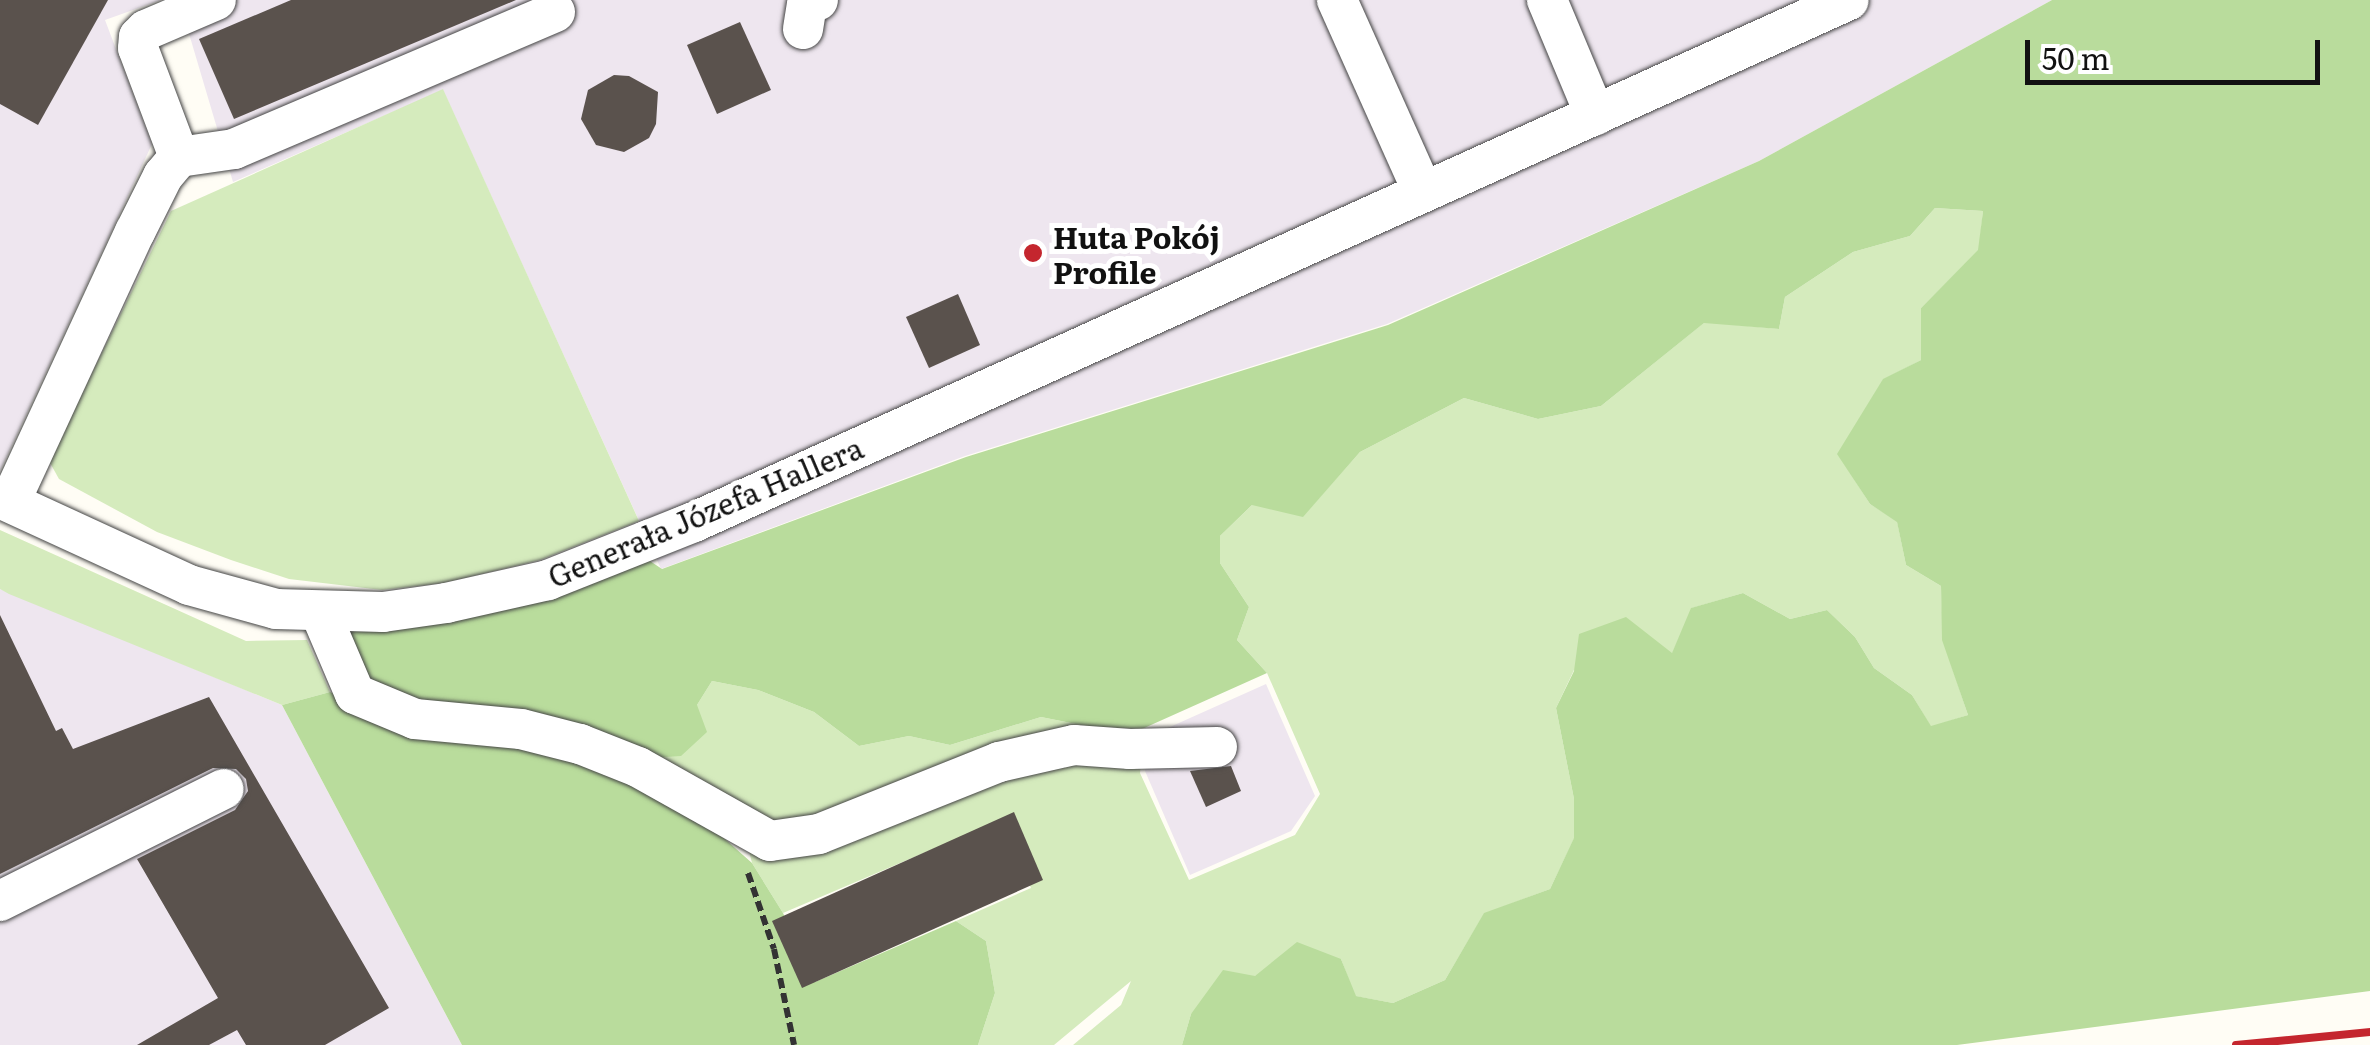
<!DOCTYPE html>
<html>
<head>
<meta charset="utf-8">
<style>
	body { margin:0 }
	#map { position:relative; width:2370px; height:1045px; overflow:hidden; background:#fffdf5; font-family:Literata,serif }
	div>[style] { position:absolute }
	.industrial>* { inset:0; background:#eee6ef }
	.green>* { inset:0; background:#d5ebbd }
	.forest>* { inset:0; background:#b9dc9c }
	.building>* { inset:0; background:#5a524d }
	.path>* { height:6px; margin-top:-3px; transform-origin:0; background:repeating-linear-gradient(90deg,#333 0 10px,transparent 0 15px) }
	.roads { filter:drop-shadow(0 0 2px #444) drop-shadow(0 0 2px #444) }
	.minor>* { height:40px; margin:-20px; padding:0 20px; transform-origin:20px; border-radius:20px; background:#fff }
	.rail>* { height:8px; margin:-4px; padding:0 4px; transform-origin:4px; border-radius:4px; background:#c4262e }
	.dots>* { width:28px; height:28px; translate:-50% -50%; box-sizing:border-box; border:5px solid #fff; border-radius:50% }
	span { translate:-50% -50%; white-space:nowrap; text-align:center; line-height:1.15; -webkit-text-stroke:10px #fff; paint-order:stroke }
	.poi-label { font-size:30px; color:#111; font-weight:700 }
	.left { translate:0 -50%; text-align:left }
	.street-label { font-size:30px; color:#111 }
	.scale { position:absolute; left:2025px; top:40px; width:295px; height:45px; box-sizing:border-box; border:5px solid #111; border-top:0; padding-left:12px; font-size:30px; line-height:35px; white-space:nowrap; color:#111; -webkit-text-stroke:8px #fff; paint-order:stroke }
</style>
</head>
<body>
<div id="map">
	<div class="industrial">
		<i style="clip-path:polygon(0 0,161px 0,105px 20px,152px 144px,0 471px)"></i>
		<i style="clip-path:polygon(179px 0,2052px 0,1759px 161px,1387px 324px,965px 456px,661px 569px,443px 90px,233px 182px)"></i>
		<i style="clip-path:polygon(0 589px,282px 705px,462px 1045px,0 1045px)"></i>
		<i style="clip-path:polygon(1266px 684px,1315px 796px,1291px 831px,1190px 875px,1145px 771px,1152px 735px)"></i>
	</div>
	<div class="green">
		<i style="clip-path:polygon(443px 89px,639px 521px,540px 560px,444px 583px,382px 590px,289px 579px,231px 560px,157px 532px,59px 479px,49px 461px,171px 211px)"></i>
		<i style="clip-path:polygon(1935px 208px,1983px 211px,1979px 250px,1921px 308px,1921px 360px,1883px 380px,1838px 454px,1870px 504px,1897px 521px,1906px 565px,1941px 586px,1943px 640px,1968px 715px,1931px 727px,1912px 695px,1874px 668px,1855px 637px,1827px 610px,1790px 619px,1743px 593px,1692px 608px,1672px 654px,1574px 670px,1556px 708px,1574px 799px,1574px 839px,1550px 889px,1484px 914px,1445px 980px,1393px 1003px,1355px 996px,1341px 959px,1255px 976px,1191px 1014px,1182px 1045px,1073px 1045px,1121px 1005px,1131px 981px,1054px 1045px,978px 1045px,995px 993px,986px 941px,956px 921px,1031px 888px,1001px 820px,783px 913px,752px 863px,746px 839px,1001px 770px,1142px 756px,1140px 773px,1189px 880px,1295px 835px,1320px 794px,1267px 673px,1237px 640px,1249px 607px,1220px 563px,1220px 536px,1253px 504px,1303px 516px,1360px 452px,1464px 398px,1538px 419px,1601px 406px,1705px 322px,1779px 329px,1785px 297px,1853px 252px,1910px 236px)"></i>
		<i style="clip-path:polygon(0 530px,246px 641px,307px 640px,330px 692px,282px 705px,9px 594px,0 589px)"></i>
		<i style="clip-path:polygon(712px 681px,758px 690px,814px 712px,859px 746px,909px 736px,950px 745px,1041px 717px,1091px 727px,820px 819px,777px 823px,648px 758px,697px 705px)"></i>
	</div>
	<div class="forest">
		<i style="clip-path:polygon(2052px 0,2370px 0,2370px 991px,1957px 1045px,1182px 1045px,1191px 1014px,1223px 970px,1255px 976px,1297px 942px,1341px 959px,1356px 996px,1393px 1003px,1445px 980px,1484px 913px,1550px 889px,1574px 838px,1574px 799px,1556px 708px,1574px 671px,1579px 634px,1626px 617px,1672px 653px,1691px 608px,1743px 593px,1790px 619px,1827px 610px,1855px 637px,1874px 668px,1912px 695px,1931px 726px,1968px 715px,1942px 640px,1941px 586px,1906px 565px,1897px 522px,1870px 504px,1837px 454px,1883px 379px,1921px 360px,1921px 308px,1978px 250px,1983px 211px,1935px 208px,1910px 236px,1853px 252px,1785px 297px,1779px 329px,1704px 323px,1601px 406px,1538px 419px,1464px 398px,1360px 452px,1303px 517px,1252px 505px,1220px 536px,1220px 563px,1249px 607px,1237px 640px,1267px 673px,1142px 729px,1091px 727px,1041px 717px,950px 745px,909px 736px,859px 746px,814px 712px,758px 690px,712px 681px,697px 705px,707px 732px,681px 756px,648px 758px,419px 710px,367px 688px,337px 622px,644px 557px,662px 569px,966px 457px,1388px 325px,1759px 161px)"></i>
		<i style="clip-path:polygon(330px 692px,349px 701px,521px 738px,691px 809px,752px 863px,783px 913px,815px 982px,956px 921px,986px 941px,995px 993px,978px 1045px,462px 1045px,282px 705px)"></i>
	</div>
	<div class="building">
		<i style="clip-path:polygon(0 0,108px 0,38px 125px,0 104px)"></i>
		<i style="clip-path:polygon(291px 0,516px 0,234px 119px,199px 39px)"></i>
		<i style="clip-path:polygon(740px 22px,771px 90px,717px 114px,687px 45px)"></i>
		<i style="clip-path:polygon(614px 75px,629px 76px,658px 92px,656px 124px,649px 138px,624px 152px,596px 145px,581px 119px,588px 90px)"></i>
		<i style="clip-path:polygon(958px 294px,980px 345px,929px 368px,906px 317px)"></i>
		<i style="clip-path:polygon(0 615px,56px 731px,62px 728px,73px 749px,209px 697px,389px 1008px,325px 1045px,246px 1045px,237px 1030px,209px 1045px,137px 1045px,218px 998px,137px 859px,235px 810px,248px 791px,246px 779px,236px 769px,213px 768px,0 874px)"></i>
		<i style="clip-path:polygon(1231px 766px,1241px 791px,1206px 807px,1190px 771px)"></i>
		<i style="clip-path:polygon(1014px 812px,1043px 880px,802px 988px,772px 921px)"></i>
	</div>
	<div class="path">
		<i style="left:748px;top:873px;width:80px;rotate:71.1deg"></i>
		<i style="left:774px;top:949px;width:98px;rotate:78.2deg"></i>
	</div>
	<div class="roads">
		<div class="minor">
			<i style="left:1337px;top:0;width:210px;rotate:65.9deg"></i>
			<i style="left:1547px;top:0;width:125px;rotate:67.3deg"></i>
			<i style="left:803px;top:29px;width:24px;rotate:-81deg"></i>
			<i style="left:807px;top:5px;width:12px;rotate:-24deg"></i>
			<i style="left:179px;top:157px;width:56px;rotate:-8.3deg"></i>
			<i style="left:234px;top:149px;width:349px;rotate:-23.1deg"></i>
			<i style="left:0;top:498px;width:208px;rotate:24.7deg"></i>
			<i style="left:189px;top:585px;width:90px;rotate:15.4deg"></i>
			<i style="left:276px;top:609px;width:107px;rotate:1.6deg"></i>
			<i style="left:383px;top:612px;width:64px;rotate:-8.1deg"></i>
			<i style="left:446px;top:603px;width:105px;rotate:-12.7deg"></i>
			<i style="left:548px;top:580px;width:157px;rotate:-21.7deg"></i>
			<i style="left:694px;top:522px;width:1267px;rotate:-24.32deg"></i>
			<i style="left:10px;top:502px;width:298px;rotate:-65.2deg"></i>
			<i style="left:135px;top:232px;width:63px;rotate:-63.4deg"></i>
			<i style="left:163px;top:176px;width:25px;rotate:-50deg"></i>
			<i style="left:179px;top:157px;width:116px;rotate:-110.6deg"></i>
			<i style="left:138px;top:48px;width:11px;rotate:-85deg"></i>
			<i style="left:139px;top:37px;width:10px;rotate:-45deg"></i>
			<i style="left:146px;top:30px;width:76px;rotate:-23.2deg"></i>
			<i style="left:320px;top:612px;width:89px;rotate:66.9deg"></i>
			<i style="left:355px;top:694px;width:65px;rotate:22.6deg"></i>
			<i style="left:415px;top:719px;width:106px;rotate:5.4deg"></i>
			<i style="left:521px;top:729px;width:61px;rotate:14.3deg"></i>
			<i style="left:580px;top:744px;width:62px;rotate:21.6deg"></i>
			<i style="left:638px;top:767px;width:151px;rotate:29.3deg"></i>
			<i style="left:770px;top:841px;width:49px;rotate:-8.1deg"></i>
			<i style="left:819px;top:834px;width:194px;rotate:-21.8deg"></i>
			<i style="left:999px;top:762px;width:77px;rotate:-12.8deg"></i>
			<i style="left:1074px;top:745px;width:56px;rotate:4.1deg"></i>
			<i style="left:1130px;top:749px;width:87px;rotate:-1.3deg"></i>
			<i style="left:0;top:901px;width:250px;rotate:-26.6deg"></i>
		</div>
	</div>
	<div class="rail">
		<i style="left:2236px;top:1045px;width:135px;rotate:-5.5deg"></i>
	</div>
	<div class="dots">
		<i style="left:1033px;top:253px;background:#c4262e"></i>
	</div>
	<div class="poi-label">
		<span class="left" style="left:1053px;top:253px">Huta Pokój<br>Profile</span>
	</div>
	<div class="street-label">
		<span style="left:705px;top:511px;rotate:-23deg">Generała Józefa Hallera</span>
	</div>
	<div class="scale">50 m</div>
</div>
</body>
</html>
